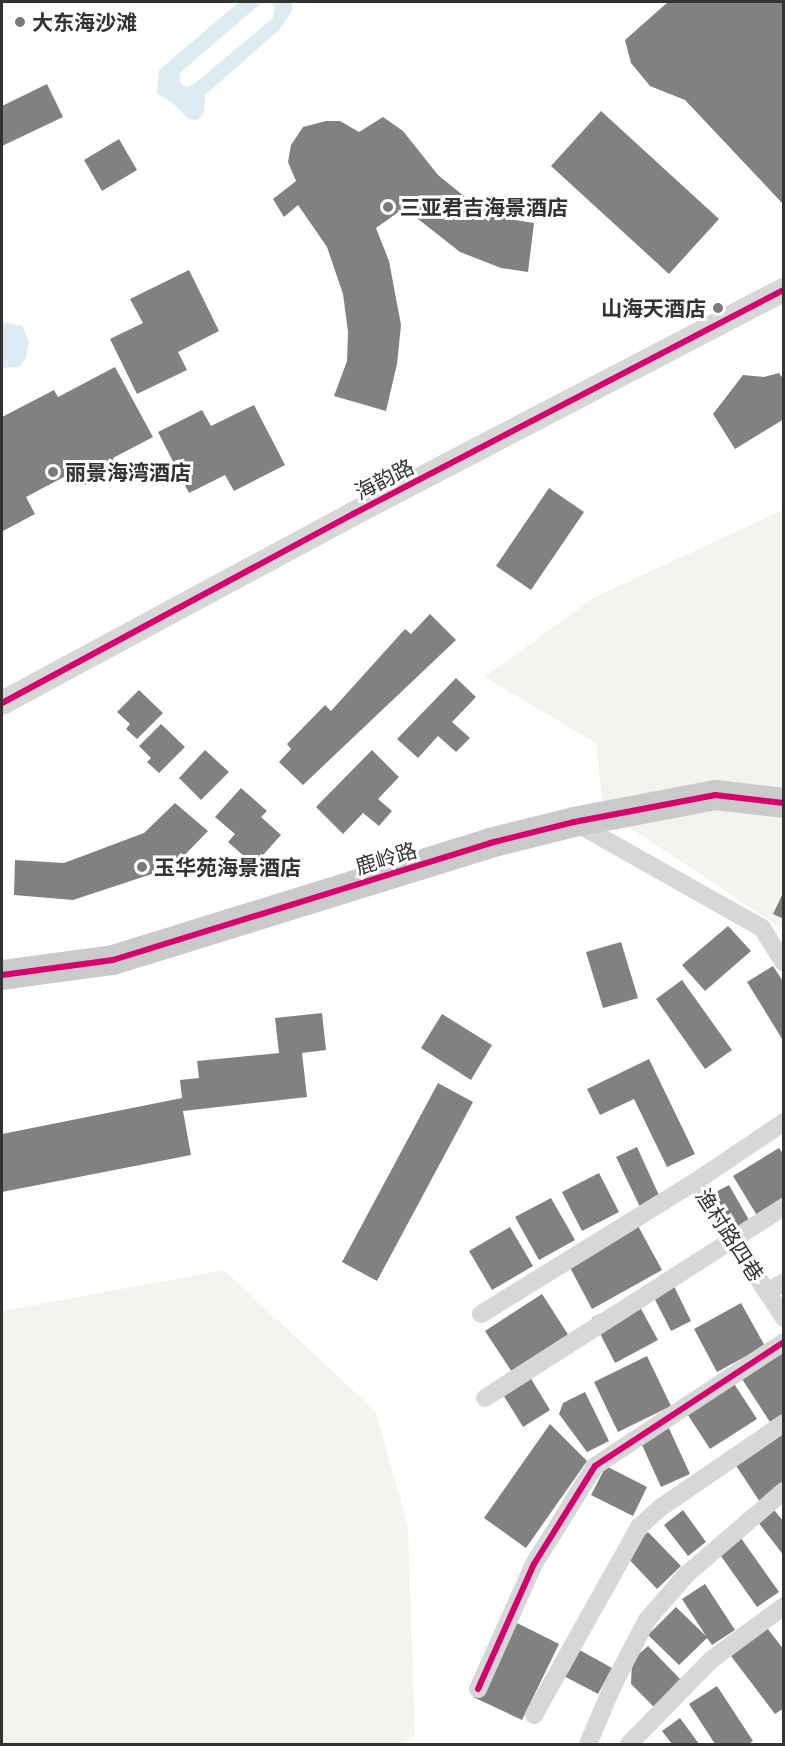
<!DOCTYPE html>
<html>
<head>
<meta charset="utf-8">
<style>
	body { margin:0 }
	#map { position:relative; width:785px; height:1746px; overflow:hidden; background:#fff; font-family:Ubuntu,"Noto Sans SC",sans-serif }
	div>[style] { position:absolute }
	.green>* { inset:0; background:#f1f5ed }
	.water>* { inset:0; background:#ddebf3 }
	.building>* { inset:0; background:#818181 }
	.minor>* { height:18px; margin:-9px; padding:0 9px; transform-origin:9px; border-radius:9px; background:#d7d7d7 }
	.tertiary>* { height:24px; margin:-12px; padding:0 12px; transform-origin:12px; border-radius:12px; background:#d7d7d7 }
	.primary>* { height:30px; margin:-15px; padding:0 15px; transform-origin:15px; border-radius:15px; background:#cacaca }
	.cycleway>* { height:6px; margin:-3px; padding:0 3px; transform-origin:3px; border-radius:3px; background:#d6006c }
	.dots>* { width:16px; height:16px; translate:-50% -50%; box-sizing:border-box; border:3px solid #fff; border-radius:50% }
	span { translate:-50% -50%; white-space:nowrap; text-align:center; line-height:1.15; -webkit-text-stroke:6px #fff; paint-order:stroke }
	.poi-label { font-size:21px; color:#333; font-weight:700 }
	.left { translate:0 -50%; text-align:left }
	.right { translate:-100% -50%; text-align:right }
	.street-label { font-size:21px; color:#333 }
	.frame { position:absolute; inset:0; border:3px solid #333; pointer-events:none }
</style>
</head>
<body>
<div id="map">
	<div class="green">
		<i style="clip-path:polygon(783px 510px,783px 929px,603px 810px,596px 743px,485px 677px,593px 598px)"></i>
		<i style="clip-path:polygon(224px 1270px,376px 1412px,408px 1528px,415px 1734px,404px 1744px,2px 1744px,2px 1311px)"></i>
	</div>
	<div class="water">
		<i style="clip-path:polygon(evenodd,239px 2px,292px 2px,292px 11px,278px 31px,205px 95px,204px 113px,197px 120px,189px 119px,175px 105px,157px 93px,159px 70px,239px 2px,269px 2px,275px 6px,273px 18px,194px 84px,186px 87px,180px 83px,180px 73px,260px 4px,269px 2px)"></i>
		<i style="clip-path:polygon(2px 322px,22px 326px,29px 341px,26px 358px,19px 367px,2px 368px)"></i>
	</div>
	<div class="building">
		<i style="clip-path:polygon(668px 2px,784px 2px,784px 205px,685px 100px,650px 86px,631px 63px,625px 40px)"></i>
		<i style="clip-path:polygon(47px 84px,63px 117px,2px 146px,2px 106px)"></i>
		<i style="clip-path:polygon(601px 111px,719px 219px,669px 274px,551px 166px)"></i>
		<i style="clip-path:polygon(383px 117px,403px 131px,438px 175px,470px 201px,509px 219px,534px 223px,528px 272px,501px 268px,460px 252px,404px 208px,376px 228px,389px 261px,401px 325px,397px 364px,386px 411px,334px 396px,347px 361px,348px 332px,343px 294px,327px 247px,298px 205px,284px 217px,273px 199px,296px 181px,288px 162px,291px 145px,303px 127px,326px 121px,340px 121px,359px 132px)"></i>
		<i style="clip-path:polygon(119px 139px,137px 170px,102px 191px,84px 160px)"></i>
		<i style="clip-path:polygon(189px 270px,219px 331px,178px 352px,187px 370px,137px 394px,110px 339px,143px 323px,130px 299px)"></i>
		<i style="clip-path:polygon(115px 367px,153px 437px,113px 458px,118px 467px,85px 485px,77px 470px,26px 497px,35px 514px,3px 531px,2px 417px,54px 390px,58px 397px)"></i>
		<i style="clip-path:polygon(779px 373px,784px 380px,784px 419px,735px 449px,713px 414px,743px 375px,764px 377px)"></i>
		<i style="clip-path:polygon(254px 405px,285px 465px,234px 491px,225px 475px,189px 493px,158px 432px,202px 410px,211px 426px)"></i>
		<i style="clip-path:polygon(549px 488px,584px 512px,531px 590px,496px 566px)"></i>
		<i style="clip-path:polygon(430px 614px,456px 640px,303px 785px,279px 762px,291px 749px,287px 744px,325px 705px,331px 711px,405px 629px,411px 634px)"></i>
		<i style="clip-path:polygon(456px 678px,476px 697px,452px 722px,470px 738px,456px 752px,438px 736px,418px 758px,397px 739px)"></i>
		<i style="clip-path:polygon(139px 690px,163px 713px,137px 739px,126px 729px,130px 724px,117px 712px)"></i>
		<i style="clip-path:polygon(161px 724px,185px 747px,159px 773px,147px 762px,151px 758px,139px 746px)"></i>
		<i style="clip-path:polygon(205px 750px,229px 772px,201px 800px,179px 778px)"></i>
		<i style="clip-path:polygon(372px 750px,399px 777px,378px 799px,392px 811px,379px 826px,363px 813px,343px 834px,316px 807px)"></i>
		<i style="clip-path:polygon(241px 788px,267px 811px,261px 817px,281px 835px,254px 865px,228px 842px,235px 834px,215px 817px)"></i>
		<i style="clip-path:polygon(175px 803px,208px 831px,173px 867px,73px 900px,14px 895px,15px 860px,64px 863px,144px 833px)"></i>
		<i style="clip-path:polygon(784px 891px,784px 919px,773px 914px)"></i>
		<i style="clip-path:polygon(728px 926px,751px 951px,705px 991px,682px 965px)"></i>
		<i style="clip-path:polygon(621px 942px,638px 998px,603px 1008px,586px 952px)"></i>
		<i style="clip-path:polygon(773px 966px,784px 983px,784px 1042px,747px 982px)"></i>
		<i style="clip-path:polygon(682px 980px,732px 1050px,705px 1069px,656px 999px)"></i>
		<i style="clip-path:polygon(322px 1013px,326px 1050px,302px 1053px,307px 1097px,183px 1111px,191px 1155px,2px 1192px,2px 1134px,182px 1098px,180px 1080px,199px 1078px,197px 1061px,279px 1053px,275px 1018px)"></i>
		<i style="clip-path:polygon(442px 1014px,492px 1045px,471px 1080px,421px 1048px)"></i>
		<i style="clip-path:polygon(649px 1059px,695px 1154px,667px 1167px,634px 1099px,600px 1115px,587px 1089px)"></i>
		<i style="clip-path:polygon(438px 1083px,473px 1102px,377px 1281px,342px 1262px)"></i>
		<i style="clip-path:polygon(637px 1147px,662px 1202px,642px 1211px,616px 1157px)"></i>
		<i style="clip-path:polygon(779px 1148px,784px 1155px,784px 1202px,758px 1217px,733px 1176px)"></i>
		<i style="clip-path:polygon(599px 1173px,619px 1212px,582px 1231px,562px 1192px)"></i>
		<i style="clip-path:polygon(729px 1185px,749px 1220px,731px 1231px,710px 1195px)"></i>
		<i style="clip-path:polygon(551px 1198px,575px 1240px,539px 1260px,515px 1217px)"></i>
		<i style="clip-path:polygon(637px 1224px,662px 1270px,592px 1309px,567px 1262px)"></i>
		<i style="clip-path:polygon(510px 1227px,533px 1266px,492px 1290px,469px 1251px)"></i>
		<i style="clip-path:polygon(668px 1274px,691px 1321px,671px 1331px,647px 1284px)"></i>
		<i style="clip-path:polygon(542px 1294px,569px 1336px,512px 1372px,485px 1331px)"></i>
		<i style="clip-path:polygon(634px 1296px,658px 1340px,615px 1363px,592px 1318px)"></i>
		<i style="clip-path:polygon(741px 1303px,765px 1346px,717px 1372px,694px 1329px)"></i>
		<i style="clip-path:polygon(782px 1352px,784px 1413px,770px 1422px,742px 1379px)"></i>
		<i style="clip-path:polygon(647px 1356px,671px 1406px,618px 1432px,594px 1382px)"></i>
		<i style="clip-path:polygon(530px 1377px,550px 1410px,523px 1427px,502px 1393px)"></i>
		<i style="clip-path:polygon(731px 1379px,757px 1419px,710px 1449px,684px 1409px)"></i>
		<i style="clip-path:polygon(585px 1392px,609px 1441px,587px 1452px,559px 1414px,563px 1403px)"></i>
		<i style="clip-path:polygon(550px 1424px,587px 1461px,526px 1548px,484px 1518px)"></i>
		<i style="clip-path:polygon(667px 1424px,690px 1474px,661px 1487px,638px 1436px)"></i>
		<i style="clip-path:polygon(784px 1428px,784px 1487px,760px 1502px,733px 1461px)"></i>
		<i style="clip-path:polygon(606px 1466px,647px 1487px,633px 1516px,591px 1495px)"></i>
		<i style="clip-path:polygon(683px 1510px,706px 1542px,688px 1556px,664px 1525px)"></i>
		<i style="clip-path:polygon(774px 1510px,784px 1522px,784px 1556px,758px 1522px)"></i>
		<i style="clip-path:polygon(648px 1532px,681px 1566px,657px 1589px,624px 1554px)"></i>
		<i style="clip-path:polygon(738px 1534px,779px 1592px,757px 1607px,716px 1549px)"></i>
		<i style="clip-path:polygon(705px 1584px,735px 1630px,712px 1645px,707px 1638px,679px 1665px,648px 1635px,676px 1607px,706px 1636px,682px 1599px)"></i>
		<i style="clip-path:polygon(511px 1620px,559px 1644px,522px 1720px,473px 1697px)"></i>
		<i style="clip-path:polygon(764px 1624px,784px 1650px,784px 1708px,775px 1714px,728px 1652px)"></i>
		<i style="clip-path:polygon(648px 1646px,682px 1681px,655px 1708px,631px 1684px,632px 1660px)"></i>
		<i style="clip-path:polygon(576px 1648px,612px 1668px,598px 1694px,562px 1675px)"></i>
		<i style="clip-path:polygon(717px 1686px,753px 1741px,748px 1744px,715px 1744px,689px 1704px)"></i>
		<i style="clip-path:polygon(680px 1718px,699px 1744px,672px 1744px,662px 1731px)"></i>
	</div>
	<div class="minor">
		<i style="left:574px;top:822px;width:216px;rotate:29.4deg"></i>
		<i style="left:762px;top:928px;width:41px;rotate:57.8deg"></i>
		<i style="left:784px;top:1122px;width:107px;rotate:146deg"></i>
		<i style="left:695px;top:1182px;width:163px;rotate:56.8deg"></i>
		<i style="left:767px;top:1292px;width:20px;rotate:-30deg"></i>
		<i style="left:481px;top:1314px;width:251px;rotate:-31.7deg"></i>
		<i style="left:485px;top:1398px;width:355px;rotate:-32.6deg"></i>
		<i style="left:478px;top:1689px;width:137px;rotate:-65.9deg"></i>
		<i style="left:534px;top:1564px;width:115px;rotate:-58.1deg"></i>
		<i style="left:595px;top:1466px;width:226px;rotate:-33.3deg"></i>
		<i style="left:534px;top:1715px;width:215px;rotate:-60.8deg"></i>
		<i style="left:639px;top:1527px;width:28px;rotate:-42deg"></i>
		<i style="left:660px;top:1508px;width:150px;rotate:-34.4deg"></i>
		<i style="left:588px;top:1744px;width:66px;rotate:-66.9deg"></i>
		<i style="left:614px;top:1683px;width:71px;rotate:-62.4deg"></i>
		<i style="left:647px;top:1620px;width:61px;rotate:-49deg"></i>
		<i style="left:687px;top:1574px;width:128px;rotate:-40.6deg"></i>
		<i style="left:629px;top:1744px;width:117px;rotate:-45.7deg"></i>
		<i style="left:711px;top:1660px;width:91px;rotate:-36.5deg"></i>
	</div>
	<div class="tertiary">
		<i style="left:2px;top:703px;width:399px;rotate:-28.3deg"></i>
		<i style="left:353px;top:514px;width:486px;rotate:-27.5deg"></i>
	</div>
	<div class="primary">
		<i style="left:2px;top:975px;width:112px;rotate:-7.7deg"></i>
		<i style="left:113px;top:960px;width:395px;rotate:-17.2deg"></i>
		<i style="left:490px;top:843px;width:87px;rotate:-14deg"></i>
		<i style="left:574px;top:822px;width:144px;rotate:-10.8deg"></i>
		<i style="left:715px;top:795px;width:69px;rotate:6.6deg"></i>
	</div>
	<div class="cycleway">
		<i style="left:2px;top:703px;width:399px;rotate:-28.3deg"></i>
		<i style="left:353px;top:514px;width:486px;rotate:-27.5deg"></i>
		<i style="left:2px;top:975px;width:112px;rotate:-7.7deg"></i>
		<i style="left:113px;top:960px;width:395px;rotate:-17.2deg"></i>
		<i style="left:490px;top:843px;width:87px;rotate:-14deg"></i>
		<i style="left:574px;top:822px;width:144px;rotate:-10.8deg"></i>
		<i style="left:715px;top:795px;width:69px;rotate:6.6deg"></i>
		<i style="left:478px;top:1689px;width:137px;rotate:-65.9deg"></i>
		<i style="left:534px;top:1564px;width:115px;rotate:-58.1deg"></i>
		<i style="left:595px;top:1466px;width:226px;rotate:-33.3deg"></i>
	</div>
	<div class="dots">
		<i style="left:20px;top:22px;background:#7a7a7a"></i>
		<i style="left:388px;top:207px;background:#7a7a7a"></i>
		<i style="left:718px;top:308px;background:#7a7a7a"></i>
		<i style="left:53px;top:472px;background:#7a7a7a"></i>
		<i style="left:142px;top:867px;background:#7a7a7a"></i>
	</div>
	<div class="poi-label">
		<span class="left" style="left:32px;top:22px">大东海沙滩</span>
		<span class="left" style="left:400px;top:207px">三亚君吉海景酒店</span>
		<span class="right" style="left:706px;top:308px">山海天酒店</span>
		<span class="left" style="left:65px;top:472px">丽景海湾酒店</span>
		<span class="left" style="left:154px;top:867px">玉华苑海景酒店</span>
	</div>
	<div class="street-label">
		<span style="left:384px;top:479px;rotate:-27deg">海韵路</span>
		<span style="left:386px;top:858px;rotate:-17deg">鹿岭路</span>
		<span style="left:730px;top:1235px;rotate:57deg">渔村路四巷</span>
	</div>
	<div class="frame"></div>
</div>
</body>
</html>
